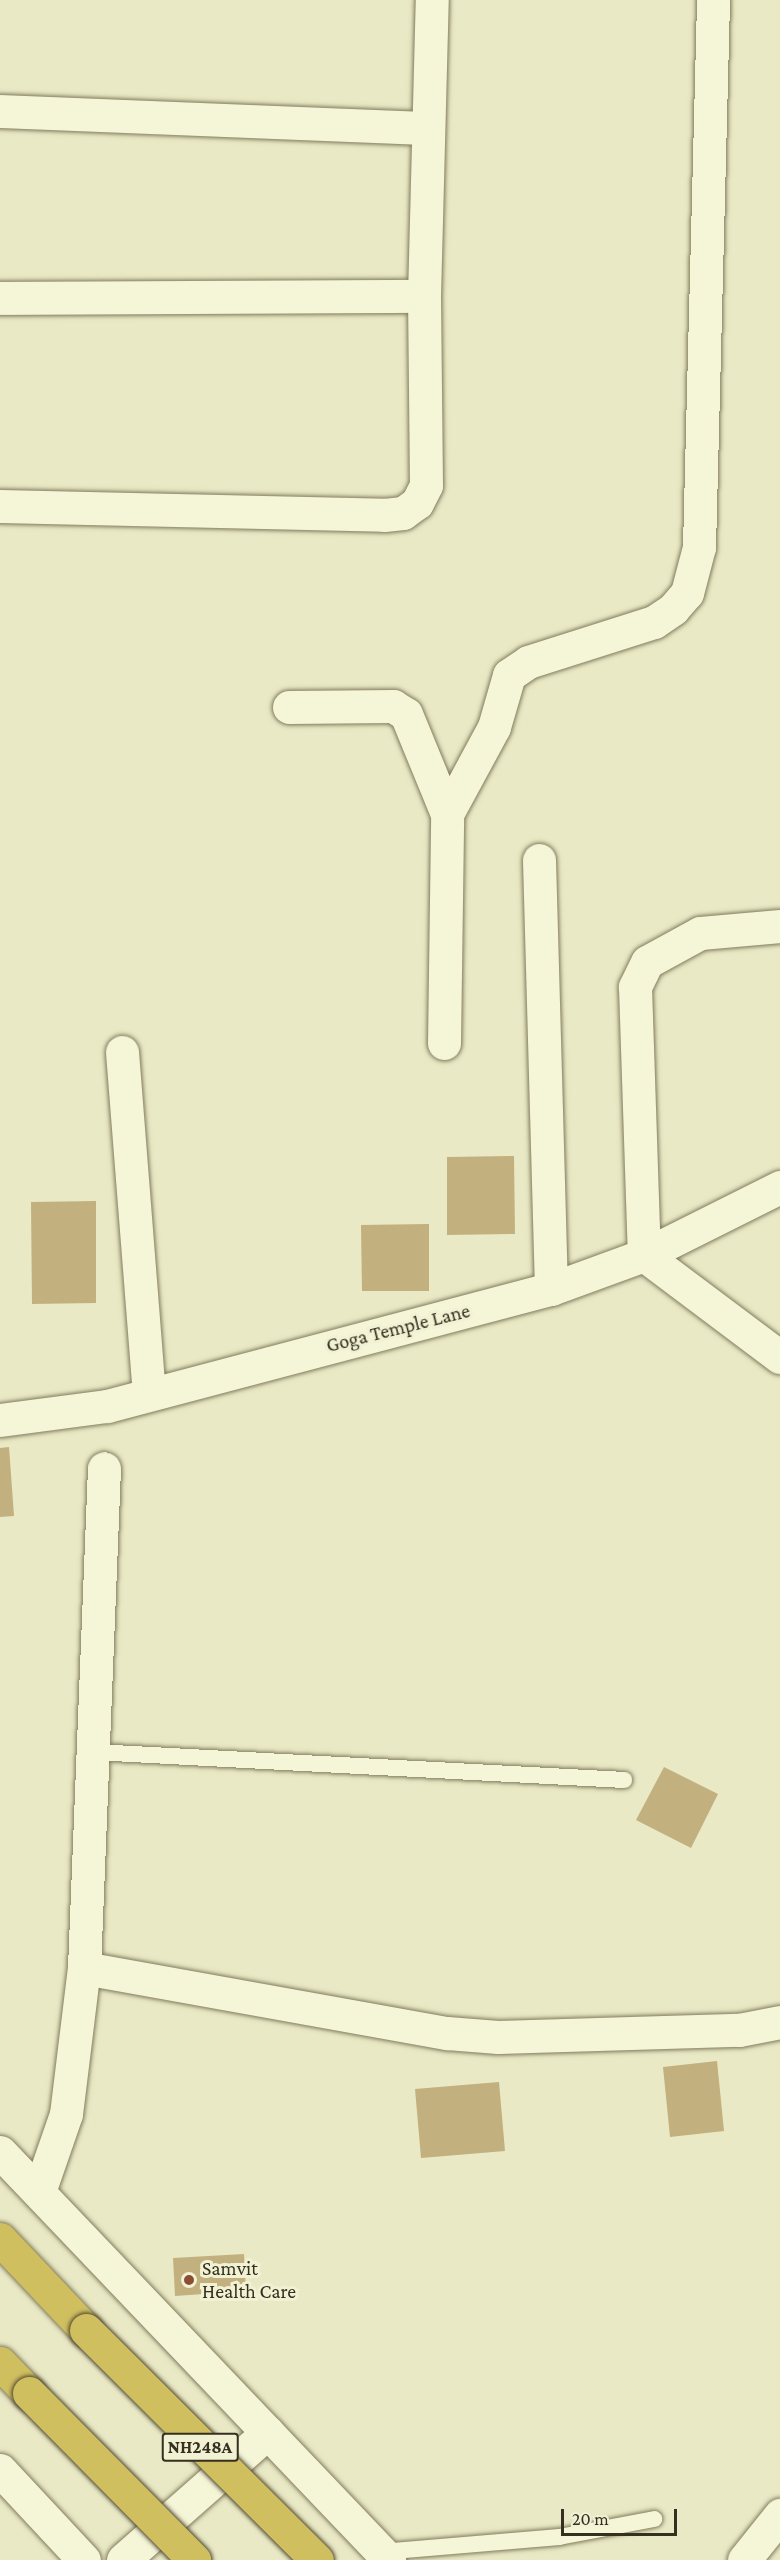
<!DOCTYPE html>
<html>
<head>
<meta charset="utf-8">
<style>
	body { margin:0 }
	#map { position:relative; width:780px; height:2560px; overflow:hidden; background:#e9e9c5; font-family:"Crimson Pro",serif }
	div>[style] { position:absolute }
	.building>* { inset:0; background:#c3b07f }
	.roads { filter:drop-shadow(0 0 2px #827c5d) drop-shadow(0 0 2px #827c5d) }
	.lane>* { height:16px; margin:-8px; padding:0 8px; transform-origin:8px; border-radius:8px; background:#f5f5d8 }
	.street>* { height:33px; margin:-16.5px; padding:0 16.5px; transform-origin:16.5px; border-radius:16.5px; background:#f5f5d8 }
	.secondary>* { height:33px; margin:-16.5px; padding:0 16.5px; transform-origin:16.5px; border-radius:16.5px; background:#f5f5d8 }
	.highway>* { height:33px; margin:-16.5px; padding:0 16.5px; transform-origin:16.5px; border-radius:16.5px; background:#d0bf5f }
	.bridges { filter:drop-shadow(0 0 2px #514931) drop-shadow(0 0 2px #514931) }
	.highway-bridge>* { height:33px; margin:-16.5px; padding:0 16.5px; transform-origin:16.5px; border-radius:16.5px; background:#d0bf5f }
	.dots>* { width:16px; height:16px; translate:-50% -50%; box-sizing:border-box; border:3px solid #f1f1d4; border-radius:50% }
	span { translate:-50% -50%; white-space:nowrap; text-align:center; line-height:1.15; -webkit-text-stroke:6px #f1f1d4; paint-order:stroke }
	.shield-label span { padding:2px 4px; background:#f1f1d4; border:2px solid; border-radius:4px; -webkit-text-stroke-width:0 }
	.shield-label { font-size:18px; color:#342f1f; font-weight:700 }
	.street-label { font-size:20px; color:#342f1f }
	.poi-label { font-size:20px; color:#342f1f }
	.left { translate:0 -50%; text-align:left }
	.scale { position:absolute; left:561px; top:2509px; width:116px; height:27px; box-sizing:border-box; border:3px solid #342f1f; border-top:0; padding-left:8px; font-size:18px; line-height:21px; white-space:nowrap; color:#342f1f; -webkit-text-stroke:4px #f1f1d4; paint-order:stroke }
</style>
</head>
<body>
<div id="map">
	<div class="building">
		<i style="clip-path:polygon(514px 1156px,515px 1234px,447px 1235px,447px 1157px)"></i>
		<i style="clip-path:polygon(96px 1201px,96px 1303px,32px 1304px,31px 1202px)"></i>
		<i style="clip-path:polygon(429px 1224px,429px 1291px,362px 1291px,361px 1225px)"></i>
		<i style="clip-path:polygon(9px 1447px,14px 1516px,0 1517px,0 1448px)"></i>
		<i style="clip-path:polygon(664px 1767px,718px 1794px,691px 1848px,636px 1820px)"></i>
		<i style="clip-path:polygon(717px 2061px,724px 2131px,670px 2137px,663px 2067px)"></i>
		<i style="clip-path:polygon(499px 2082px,505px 2151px,421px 2158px,415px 2089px)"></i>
		<i style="clip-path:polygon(244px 2254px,246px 2291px,175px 2296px,173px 2258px)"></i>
	</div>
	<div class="roads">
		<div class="lane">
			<i style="left:94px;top:1752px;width:531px;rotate:3.02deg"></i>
			<i style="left:381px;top:2552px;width:179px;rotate:-4.8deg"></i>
			<i style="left:559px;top:2537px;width:97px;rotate:-10.7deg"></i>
		</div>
		<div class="street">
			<i style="left:0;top:111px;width:427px;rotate:2.3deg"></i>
			<i style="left:0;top:298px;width:424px;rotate:-0.3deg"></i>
			<i style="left:0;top:506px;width:384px;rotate:1.3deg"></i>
			<i style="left:384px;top:515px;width:19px;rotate:-6deg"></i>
			<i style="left:403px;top:513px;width:17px;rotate:-36deg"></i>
			<i style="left:417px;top:503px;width:20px;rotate:-63deg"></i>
			<i style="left:426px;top:485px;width:189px;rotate:-90.6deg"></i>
			<i style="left:424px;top:296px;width:296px;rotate:-88.5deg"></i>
			<i style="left:289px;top:707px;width:104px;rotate:-0.6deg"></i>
			<i style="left:393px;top:706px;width:15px;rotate:32deg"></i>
			<i style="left:406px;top:714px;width:108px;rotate:67.7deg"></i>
			<i style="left:539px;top:860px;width:429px;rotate:88.4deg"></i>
			<i style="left:780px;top:926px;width:80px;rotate:175deg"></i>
			<i style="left:700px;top:933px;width:60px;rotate:151.3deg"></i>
			<i style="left:647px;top:962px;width:28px;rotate:116deg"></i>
			<i style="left:635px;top:987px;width:268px;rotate:88.1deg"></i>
			<i style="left:644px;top:1255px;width:170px;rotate:36.9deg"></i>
			<i style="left:444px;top:1043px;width:229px;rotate:-89.2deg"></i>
			<i style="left:447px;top:814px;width:99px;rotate:-61.6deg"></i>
			<i style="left:494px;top:727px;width:54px;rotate:-73.9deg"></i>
			<i style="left:509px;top:675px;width:23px;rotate:-34deg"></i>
			<i style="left:528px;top:662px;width:132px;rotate:-17.6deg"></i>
			<i style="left:654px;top:622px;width:23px;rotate:-34deg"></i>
			<i style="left:673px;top:609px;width:21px;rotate:-49deg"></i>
			<i style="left:687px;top:593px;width:48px;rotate:-75.4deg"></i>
			<i style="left:699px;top:547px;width:547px;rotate:-88.53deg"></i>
			<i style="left:122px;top:1052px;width:343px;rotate:85.5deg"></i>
			<i style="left:0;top:1420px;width:108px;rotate:-7.5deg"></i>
			<i style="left:107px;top:1406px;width:459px;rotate:-14.8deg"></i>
			<i style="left:551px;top:1289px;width:99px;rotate:-20.1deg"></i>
			<i style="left:644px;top:1255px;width:152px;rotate:-26.6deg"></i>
			<i style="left:84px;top:1968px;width:369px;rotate:10.2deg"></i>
			<i style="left:447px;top:2033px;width:51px;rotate:4.5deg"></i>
			<i style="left:498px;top:2037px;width:241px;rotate:-1.7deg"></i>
			<i style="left:739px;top:2030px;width:42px;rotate:-11deg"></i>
			<i style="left:40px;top:2189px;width:79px;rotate:-70.9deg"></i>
			<i style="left:66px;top:2114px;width:147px;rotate:-83deg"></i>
			<i style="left:84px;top:1968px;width:500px;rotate:-87.71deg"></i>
			<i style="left:744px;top:2560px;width:58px;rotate:-51.3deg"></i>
		</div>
		<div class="secondary">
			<i style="left:0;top:2152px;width:564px;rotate:46.37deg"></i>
			<i style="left:0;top:2470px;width:123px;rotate:47deg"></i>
			<i style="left:123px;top:2560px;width:193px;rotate:-41.4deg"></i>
		</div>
		<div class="highway">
			<i style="left:0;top:2239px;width:125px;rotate:46.6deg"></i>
			<i style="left:0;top:2363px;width:42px;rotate:46deg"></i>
		</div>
	</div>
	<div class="bridges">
		<div class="highway-bridge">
			<i style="left:86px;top:2330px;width:326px;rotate:44.9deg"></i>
			<i style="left:29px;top:2393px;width:235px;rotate:45.3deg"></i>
		</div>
	</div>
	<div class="dots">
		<i style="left:189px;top:2280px;background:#8b4d34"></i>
	</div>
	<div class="shield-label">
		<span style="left:200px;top:2447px">NH248A</span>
	</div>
	<div class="street-label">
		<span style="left:398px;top:1328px;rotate:-14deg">Goga Temple Lane</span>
	</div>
	<div class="poi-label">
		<span class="left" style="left:202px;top:2280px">Samvit<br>Health Care</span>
	</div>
	<div class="scale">20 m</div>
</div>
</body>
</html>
